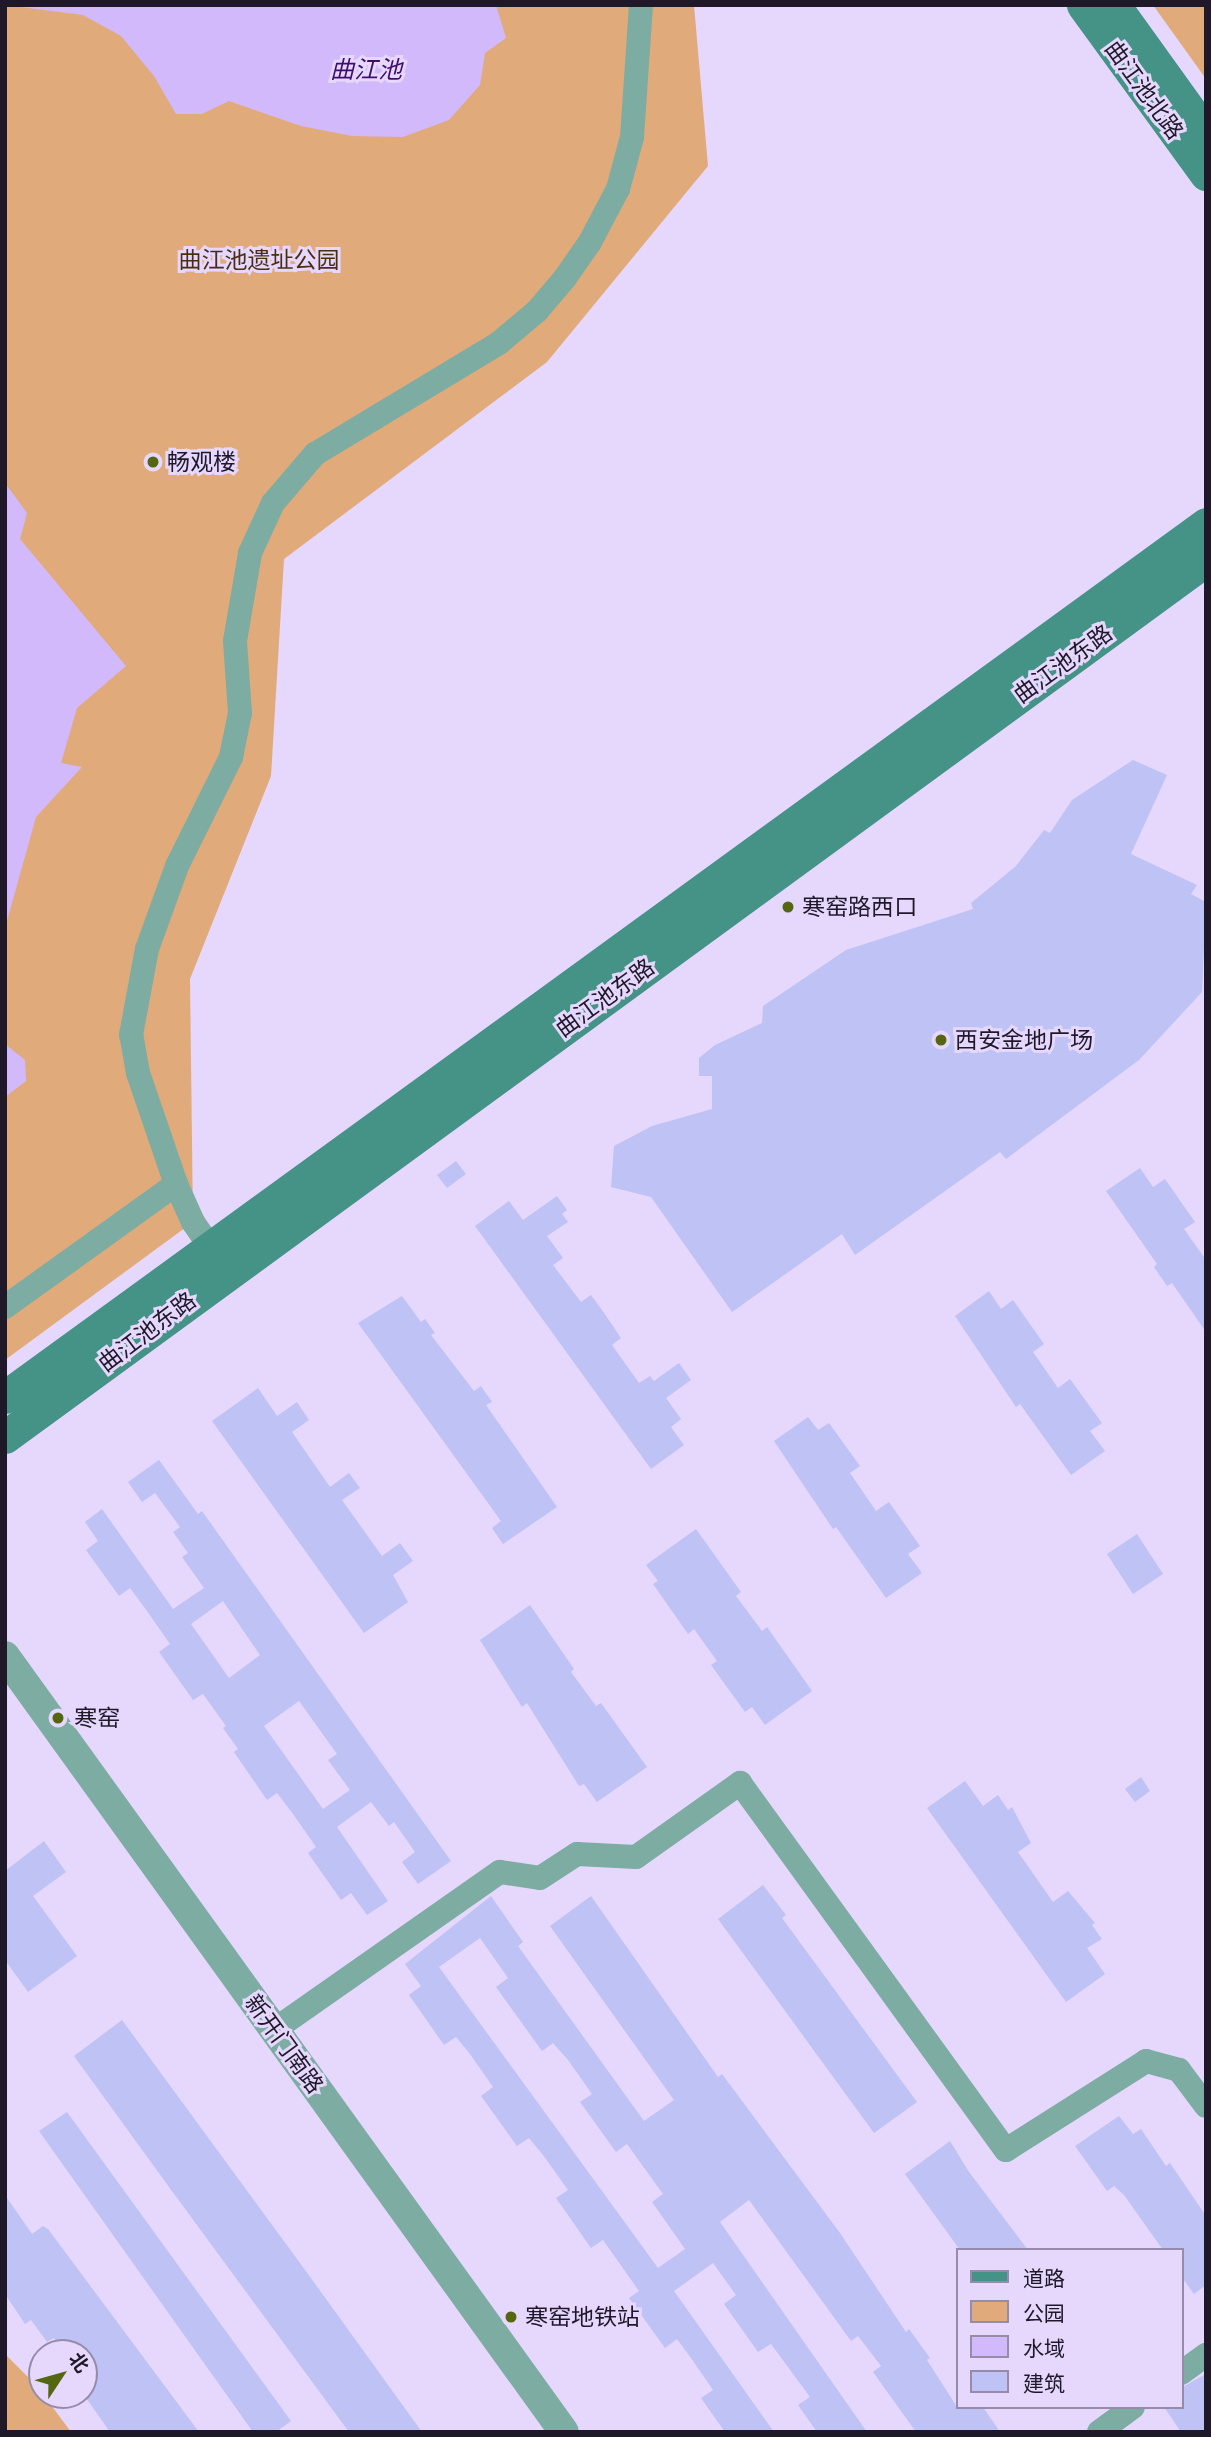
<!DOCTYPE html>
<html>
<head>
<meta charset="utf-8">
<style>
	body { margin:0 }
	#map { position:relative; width:1211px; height:2437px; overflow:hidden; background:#e6d8fd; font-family:Montserrat,"Noto Sans SC",sans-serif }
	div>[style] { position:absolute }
	.green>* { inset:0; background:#e1aa7a }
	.water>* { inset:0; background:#d2b9fb }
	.building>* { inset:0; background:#bec2f4 }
	.minor>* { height:24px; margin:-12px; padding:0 12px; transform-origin:12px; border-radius:12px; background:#7daca3 }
	.tertiary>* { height:30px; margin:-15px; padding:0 15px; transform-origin:15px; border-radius:15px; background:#7daca3 }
	.secondary>* { height:33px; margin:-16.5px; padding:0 16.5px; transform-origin:16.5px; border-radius:16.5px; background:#449386 }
	.dots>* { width:19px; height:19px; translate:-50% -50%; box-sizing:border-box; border:4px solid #e6d8fd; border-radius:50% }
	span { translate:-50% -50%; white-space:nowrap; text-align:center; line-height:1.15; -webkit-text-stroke:6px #e6d8fd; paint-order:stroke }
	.street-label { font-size:23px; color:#1e1828 }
	.park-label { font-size:23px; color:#4b2e12 }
	.poi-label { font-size:23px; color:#1e1828 }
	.left { translate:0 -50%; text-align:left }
	.water-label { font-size:24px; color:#3f0d6c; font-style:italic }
	.frame { position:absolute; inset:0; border:7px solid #1e1828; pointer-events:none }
	.legend { position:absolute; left:956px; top:2248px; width:228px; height:161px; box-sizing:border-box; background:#e6d8fd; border:2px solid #968ba8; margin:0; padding:9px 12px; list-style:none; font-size:21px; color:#1e1828 }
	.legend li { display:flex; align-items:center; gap:14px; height:35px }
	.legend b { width:35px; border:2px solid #968ba8 }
	.north { position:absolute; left:28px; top:2339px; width:70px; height:70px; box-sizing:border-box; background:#e6d8fd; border:2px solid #968ba8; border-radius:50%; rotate:54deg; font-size:19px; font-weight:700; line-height:28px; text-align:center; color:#1e1828 }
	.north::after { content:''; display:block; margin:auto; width:24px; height:32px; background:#546610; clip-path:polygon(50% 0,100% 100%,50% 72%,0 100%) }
</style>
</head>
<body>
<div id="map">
	<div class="green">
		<i style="clip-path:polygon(5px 5px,694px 5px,708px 166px,547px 362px,284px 559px,271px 776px,190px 979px,193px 1222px,5px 1360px)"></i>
		<i style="clip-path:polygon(1153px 5px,1206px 5px,1206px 79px)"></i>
		<i style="clip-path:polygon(5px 2354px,37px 2386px,71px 2432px,5px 2432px)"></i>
	</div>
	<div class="water">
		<i style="clip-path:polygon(5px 5px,496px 5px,506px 38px,485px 53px,480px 85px,449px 120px,403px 137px,352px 136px,301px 126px,229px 101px,202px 114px,176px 114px,154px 76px,121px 36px,83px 15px)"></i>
		<i style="clip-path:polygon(5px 483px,27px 513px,20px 539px,126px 666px,77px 708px,61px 763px,82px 767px,36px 817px,5px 928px)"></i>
		<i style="clip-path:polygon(5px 1044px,25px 1060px,26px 1081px,5px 1097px)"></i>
	</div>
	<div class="building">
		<i style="clip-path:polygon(1133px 760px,1167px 775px,1131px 854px,1197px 885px,1191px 894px,1206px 902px,1202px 992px,1139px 1060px,1006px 1159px,1000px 1152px,855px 1255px,842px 1234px,732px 1312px,651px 1197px,611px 1187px,614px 1146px,652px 1126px,712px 1109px,712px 1076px,699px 1076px,699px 1058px,715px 1045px,762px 1023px,763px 1006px,846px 950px,973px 909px,971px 903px,1016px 866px,1044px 830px,1050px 833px,1072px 800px)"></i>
		<i style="clip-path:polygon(456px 1161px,466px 1174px,447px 1188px,437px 1175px)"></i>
		<i style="clip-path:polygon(1140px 1168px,1153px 1187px,1165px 1179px,1195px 1222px,1184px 1229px,1206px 1260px,1206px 1332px,1172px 1283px,1167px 1286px,1154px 1267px,1157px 1264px,1106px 1191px)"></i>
		<i style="clip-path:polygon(557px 1196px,567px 1210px,562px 1214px,568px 1222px,547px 1236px,563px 1258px,553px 1265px,581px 1302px,591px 1295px,602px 1310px,621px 1338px,612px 1345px,639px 1383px,650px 1376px,654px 1381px,679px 1363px,691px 1380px,666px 1398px,681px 1419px,671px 1427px,684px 1445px,651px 1469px,475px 1226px,509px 1201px,523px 1220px)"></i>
		<i style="clip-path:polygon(989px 1291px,1001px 1309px,1013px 1300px,1044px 1344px,1033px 1352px,1058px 1388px,1070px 1379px,1102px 1423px,1090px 1431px,1105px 1451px,1071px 1475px,1020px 1404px,1016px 1407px,955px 1316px)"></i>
		<i style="clip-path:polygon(402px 1296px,421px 1322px,425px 1319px,435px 1333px,431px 1335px,474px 1391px,481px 1386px,492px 1402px,486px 1405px,557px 1507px,503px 1544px,492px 1528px,501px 1521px,358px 1323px)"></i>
		<i style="clip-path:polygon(258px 1388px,277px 1416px,297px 1402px,309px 1420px,292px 1432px,330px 1487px,349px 1473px,360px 1488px,342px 1500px,382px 1556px,400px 1543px,413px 1561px,393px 1575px,408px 1602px,364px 1633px,212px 1421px)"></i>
		<i style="clip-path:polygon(808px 1417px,818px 1430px,829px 1423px,860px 1466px,850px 1473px,876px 1511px,889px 1502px,920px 1546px,908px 1554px,922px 1573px,886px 1598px,836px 1527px,833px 1529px,774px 1441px)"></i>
		<i style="clip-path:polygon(evenodd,159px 1460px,198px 1514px,202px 1511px,451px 1861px,418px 1884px,402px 1862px,415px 1852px,394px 1822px,389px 1826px,371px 1802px,337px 1827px,388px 1901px,367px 1915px,351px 1893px,341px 1900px,308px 1853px,316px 1847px,293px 1814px,277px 1793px,267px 1800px,234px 1752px,238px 1749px,223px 1728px,226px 1726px,203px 1694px,193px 1700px,159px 1652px,170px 1644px,147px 1611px,130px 1588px,119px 1596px,86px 1550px,98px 1541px,85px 1522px,102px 1509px,173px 1609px,204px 1588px,182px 1557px,188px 1553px,173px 1532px,180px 1527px,155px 1493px,142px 1502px,128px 1482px,159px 1460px,223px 1601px,260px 1655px,229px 1678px,191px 1624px,223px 1601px,159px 1460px,299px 1701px,337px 1754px,328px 1760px,350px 1790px,323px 1809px,264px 1726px,299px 1701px)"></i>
		<i style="clip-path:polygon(696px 1529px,741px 1592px,736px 1596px,762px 1631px,767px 1627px,812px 1691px,765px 1725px,752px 1707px,745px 1712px,711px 1665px,717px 1661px,694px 1629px,688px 1634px,653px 1584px,658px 1581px,646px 1565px)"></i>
		<i style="clip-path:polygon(1137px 1534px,1163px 1574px,1133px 1594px,1107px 1554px)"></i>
		<i style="clip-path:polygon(530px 1605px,574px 1669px,571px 1672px,596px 1706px,601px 1703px,647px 1767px,597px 1802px,584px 1784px,579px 1786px,527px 1703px,522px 1707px,480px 1640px)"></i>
		<i style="clip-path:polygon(1141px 1777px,1150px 1791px,1135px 1802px,1125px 1789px)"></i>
		<i style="clip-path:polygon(965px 1781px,983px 1806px,998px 1795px,1008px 1810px,1012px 1807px,1031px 1843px,1018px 1852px,1053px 1902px,1068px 1891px,1095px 1923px,1092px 1925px,1102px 1939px,1087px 1948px,1105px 1974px,1066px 2002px,927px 1808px)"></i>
		<i style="clip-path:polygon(44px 1841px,66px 1872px,33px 1896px,77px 1956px,28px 1992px,5px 1960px,5px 1871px)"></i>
		<i style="clip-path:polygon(763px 1885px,786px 1915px,782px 1918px,917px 2102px,874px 2133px,718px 1919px)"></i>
		<i style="clip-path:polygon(evenodd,491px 1896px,523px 1942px,518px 1946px,644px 2121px,674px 2100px,550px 1926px,591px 1896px,718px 2077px,722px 2074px,840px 2233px,906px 2332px,909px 2329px,930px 2358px,927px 2360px,957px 2407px,983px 2407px,1000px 2432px,916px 2432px,873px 2372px,881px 2366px,858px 2336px,851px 2341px,749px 2200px,720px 2222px,867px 2432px,817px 2432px,798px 2405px,810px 2397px,771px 2344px,758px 2352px,724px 2304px,736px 2295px,713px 2263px,674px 2291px,774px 2432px,725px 2432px,701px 2398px,713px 2390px,691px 2358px,677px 2339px,665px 2348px,629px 2298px,639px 2291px,603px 2240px,591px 2248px,556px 2198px,568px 2190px,543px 2155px,529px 2138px,517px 2146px,481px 2096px,493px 2087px,470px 2054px,456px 2037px,444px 2045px,409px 1995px,421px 1986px,405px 1964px,491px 1896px,480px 1938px,508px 1978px,496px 1987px,542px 2051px,553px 2043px,568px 2060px,592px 2094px,580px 2102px,616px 2152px,627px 2144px,663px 2194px,652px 2202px,685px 2249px,658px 2268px,439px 1967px,480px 1938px)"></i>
		<i style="clip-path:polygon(122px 2020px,308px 2274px,422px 2432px,349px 2432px,169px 2187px,74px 2056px)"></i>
		<i style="clip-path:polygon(67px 2112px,291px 2421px,276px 2432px,253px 2432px,39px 2131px)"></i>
		<i style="clip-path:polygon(1119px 2116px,1133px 2134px,1141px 2129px,1166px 2166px,1170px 2163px,1206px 2216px,1206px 2285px,1194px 2294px,1181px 2276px,1181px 2250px,1163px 2250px,1124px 2195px,1114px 2186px,1107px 2191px,1075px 2146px)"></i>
		<i style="clip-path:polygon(950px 2141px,969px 2172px,1028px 2250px,960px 2250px,905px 2174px)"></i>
		<i style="clip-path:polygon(5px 2195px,32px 2234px,43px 2226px,48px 2229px,199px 2432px,110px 2432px,84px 2395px,84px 2353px,65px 2353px,54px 2338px,47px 2342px,31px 2320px,25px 2324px,5px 2294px)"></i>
		<i style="clip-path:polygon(1206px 2374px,1206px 2432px,1181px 2432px,1164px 2407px,1181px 2407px,1181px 2388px)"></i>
	</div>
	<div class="minor">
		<i style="left:219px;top:1260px;width:46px;rotate:-124.4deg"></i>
		<i style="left:193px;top:1222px;width:42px;rotate:-114.1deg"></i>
		<i style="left:176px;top:1184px;width:117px;rotate:-108.9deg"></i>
		<i style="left:138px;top:1073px;width:39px;rotate:-100deg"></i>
		<i style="left:131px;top:1035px;width:87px;rotate:-79.5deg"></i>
		<i style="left:147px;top:949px;width:88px;rotate:-70.1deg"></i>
		<i style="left:177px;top:866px;width:122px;rotate:-63.6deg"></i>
		<i style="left:231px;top:757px;width:45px;rotate:-78.4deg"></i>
		<i style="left:240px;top:713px;width:72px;rotate:-94deg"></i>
		<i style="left:235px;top:641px;width:89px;rotate:-80.3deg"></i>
		<i style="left:250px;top:553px;width:55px;rotate:-65.3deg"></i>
		<i style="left:273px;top:503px;width:65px;rotate:-49.4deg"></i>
		<i style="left:315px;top:454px;width:215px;rotate:-31.1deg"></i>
		<i style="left:499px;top:343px;width:50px;rotate:-40.1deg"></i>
		<i style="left:537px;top:311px;width:43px;rotate:-49.7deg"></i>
		<i style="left:565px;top:278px;width:44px;rotate:-55.2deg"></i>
		<i style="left:590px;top:242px;width:60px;rotate:-62.2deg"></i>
		<i style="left:618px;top:189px;width:54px;rotate:-74.9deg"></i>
		<i style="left:632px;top:137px;width:132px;rotate:-86.1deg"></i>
		<i style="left:5px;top:1307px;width:211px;rotate:-35.7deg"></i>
		<i style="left:274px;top:2030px;width:276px;rotate:-35deg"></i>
		<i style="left:500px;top:1872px;width:40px;rotate:8.5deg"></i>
		<i style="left:540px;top:1878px;width:44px;rotate:-33deg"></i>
		<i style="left:577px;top:1854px;width:59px;rotate:2.9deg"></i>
		<i style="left:636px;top:1857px;width:128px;rotate:-35.4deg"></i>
		<i style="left:740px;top:1783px;width:453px;rotate:54.1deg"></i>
		<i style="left:1006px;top:2150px;width:166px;rotate:-32.4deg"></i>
		<i style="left:1146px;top:2061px;width:34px;rotate:15deg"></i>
		<i style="left:1179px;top:2070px;width:45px;rotate:53.1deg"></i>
		<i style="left:1181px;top:2373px;width:31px;rotate:-36deg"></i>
		<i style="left:1099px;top:2432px;width:42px;rotate:-36.3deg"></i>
	</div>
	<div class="tertiary">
		<i style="left:5px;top:1656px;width:956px;rotate:54.23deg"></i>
	</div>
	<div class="secondary">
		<i style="left:1083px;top:5px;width:209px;rotate:54deg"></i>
		<i style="left:1114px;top:5px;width:158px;rotate:54.3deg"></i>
		<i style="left:5px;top:1397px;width:1485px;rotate:-36.01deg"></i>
		<i style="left:5px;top:1437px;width:1487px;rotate:-36.14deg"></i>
	</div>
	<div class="dots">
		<i style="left:153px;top:462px;background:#546610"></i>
		<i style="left:788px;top:907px;background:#546610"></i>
		<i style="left:941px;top:1040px;background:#546610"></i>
		<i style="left:58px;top:1718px;background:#546610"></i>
		<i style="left:511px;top:2317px;background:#546610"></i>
	</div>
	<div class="street-label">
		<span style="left:1144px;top:90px;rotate:54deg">曲江池北路</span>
		<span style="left:1063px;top:664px;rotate:-36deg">曲江池东路</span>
		<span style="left:605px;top:998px;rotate:-36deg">曲江池东路</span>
		<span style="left:147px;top:1332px;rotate:-37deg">曲江池东路</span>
		<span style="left:284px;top:2044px;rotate:54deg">新开门南路</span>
	</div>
	<div class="park-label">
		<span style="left:259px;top:260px">曲江池遗址公园</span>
	</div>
	<div class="poi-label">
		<span class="left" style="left:167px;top:462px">畅观楼</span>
		<span class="left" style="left:802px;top:907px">寒窑路西口</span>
		<span class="left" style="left:955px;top:1040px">西安金地广场</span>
		<span class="left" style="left:74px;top:1718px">寒窑</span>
		<span class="left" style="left:525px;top:2317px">寒窑地铁站</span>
	</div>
	<div class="water-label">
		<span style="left:366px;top:70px">曲江池</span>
	</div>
	<div class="frame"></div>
	<ul class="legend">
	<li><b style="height:9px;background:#449386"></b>道路</li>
	<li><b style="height:19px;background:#e1aa7a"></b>公园</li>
	<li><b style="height:19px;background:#d2b9fb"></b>水域</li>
	<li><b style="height:19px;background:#bec2f4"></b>建筑</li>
	</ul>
	<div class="north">北</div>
</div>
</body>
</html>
